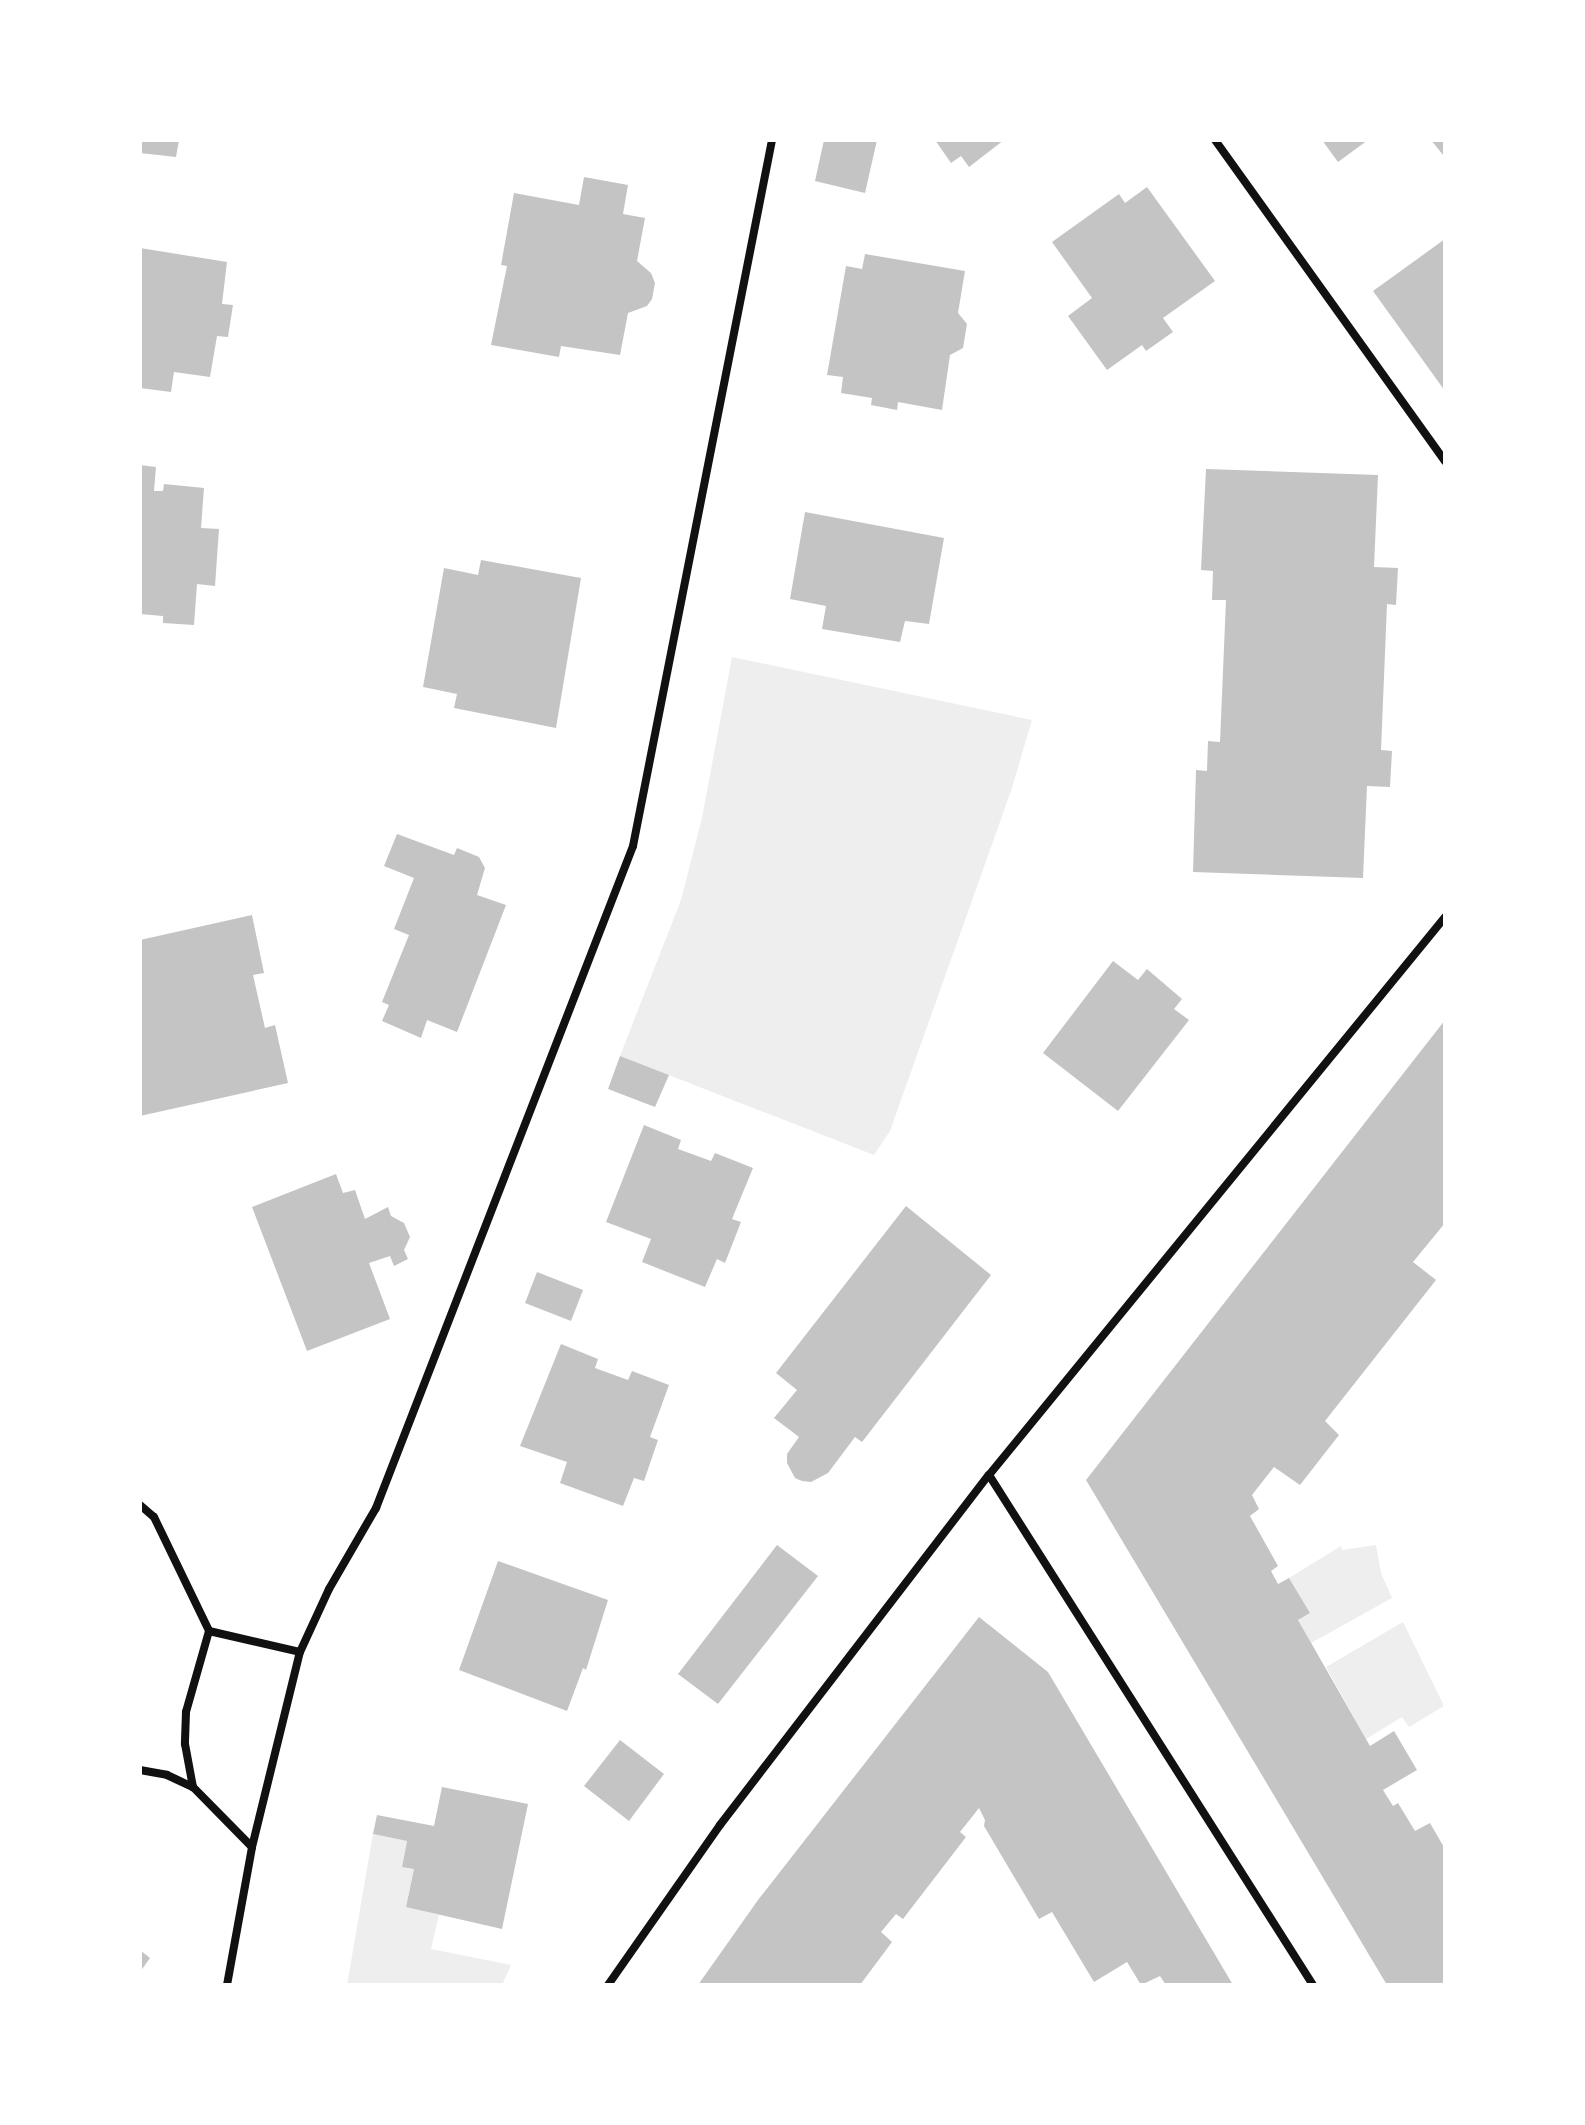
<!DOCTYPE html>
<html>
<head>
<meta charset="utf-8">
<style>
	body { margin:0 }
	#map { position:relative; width:1585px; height:2125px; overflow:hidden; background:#fff; font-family:Ubuntu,sans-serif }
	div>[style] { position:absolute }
	.green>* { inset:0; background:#eee }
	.building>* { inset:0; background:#c4c4c4 }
	.minor>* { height:8px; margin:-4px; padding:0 4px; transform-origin:4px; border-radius:4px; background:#111 }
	span { translate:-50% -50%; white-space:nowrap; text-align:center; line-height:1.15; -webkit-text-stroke:7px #fff; paint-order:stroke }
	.frame { position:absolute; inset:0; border:142px solid #fff; pointer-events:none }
</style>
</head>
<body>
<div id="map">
	<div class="green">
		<i style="clip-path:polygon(732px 657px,1032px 720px,1012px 788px,890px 1131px,874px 1155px,620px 1056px,681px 900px,702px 818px)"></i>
		<i style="clip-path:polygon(1376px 1545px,1381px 1573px,1392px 1598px,1311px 1643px,1298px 1620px,1310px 1613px,1289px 1578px,1341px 1546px,1342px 1550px)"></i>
		<i style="clip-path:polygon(1403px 1622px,1444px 1706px,1409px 1727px,1402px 1717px,1366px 1739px,1326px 1667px)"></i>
		<i style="clip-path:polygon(373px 1834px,407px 1841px,402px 1866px,414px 1869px,406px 1906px,439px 1915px,431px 1949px,511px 1965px,502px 1985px,347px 1985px)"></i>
	</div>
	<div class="building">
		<i style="clip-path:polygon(142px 140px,179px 140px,176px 157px,140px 153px)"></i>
		<i style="clip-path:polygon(824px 140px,877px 140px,865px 193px,815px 181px)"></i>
		<i style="clip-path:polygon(935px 140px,1004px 140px,969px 167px,961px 156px,951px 163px)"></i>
		<i style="clip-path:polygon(1322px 140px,1368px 140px,1338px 162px)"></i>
		<i style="clip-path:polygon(1431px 140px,1445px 140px,1445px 154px,1443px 155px)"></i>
		<i style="clip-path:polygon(584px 177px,628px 185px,623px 214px,645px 218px,637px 261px,651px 273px,655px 283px,652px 299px,647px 306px,628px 313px,620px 355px,561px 346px,559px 357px,491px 345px,507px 266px,501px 265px,514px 193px,579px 205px)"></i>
		<i style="clip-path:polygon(1147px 187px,1215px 281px,1163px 318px,1173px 332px,1146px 351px,1142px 345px,1107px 370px,1068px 316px,1092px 298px,1052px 242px,1119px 194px,1125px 203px)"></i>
		<i style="clip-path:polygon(1445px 239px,1445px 391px,1373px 291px)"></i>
		<i style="clip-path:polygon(140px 248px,227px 262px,222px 304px,233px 305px,228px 337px,217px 336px,210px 377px,174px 372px,171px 392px,140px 388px)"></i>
		<i style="clip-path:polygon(865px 254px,965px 271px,958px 313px,967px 324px,963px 348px,950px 355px,942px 410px,898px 402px,897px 410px,871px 405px,872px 398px,841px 393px,843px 377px,827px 375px,846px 266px,862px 269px)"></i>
		<i style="clip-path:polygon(140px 465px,156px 467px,154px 491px,163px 491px,164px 484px,204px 488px,201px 528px,219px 529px,215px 586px,197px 584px,194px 625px,163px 623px,163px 616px,140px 614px)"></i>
		<i style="clip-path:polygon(1206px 469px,1378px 475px,1374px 567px,1398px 568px,1396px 605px,1387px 604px,1381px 750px,1392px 751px,1390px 787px,1367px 786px,1363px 878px,1193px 872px,1196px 770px,1207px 771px,1208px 741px,1220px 742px,1226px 600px,1212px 600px,1213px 571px,1201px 570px)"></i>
		<i style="clip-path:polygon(805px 512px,944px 538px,929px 624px,905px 621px,900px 642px,822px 629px,826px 606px,790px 599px)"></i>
		<i style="clip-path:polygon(481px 560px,581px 578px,556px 728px,454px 708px,457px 694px,423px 687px,444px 568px,478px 575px)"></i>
		<i style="clip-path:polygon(397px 834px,454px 855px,457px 848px,479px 857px,485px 868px,477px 895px,506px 905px,457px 1032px,427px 1020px,421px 1038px,382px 1021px,389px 1005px,382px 1002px,409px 935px,394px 929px,414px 878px,384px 866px)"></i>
		<i style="clip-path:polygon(252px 915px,264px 973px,253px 975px,265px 1028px,275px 1025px,288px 1083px,140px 1116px,140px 940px)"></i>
		<i style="clip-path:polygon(1113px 961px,1138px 980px,1147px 969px,1182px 999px,1174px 1009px,1189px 1020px,1118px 1111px,1043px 1053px)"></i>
		<i style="clip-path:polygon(1445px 1020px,1445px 1223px,1413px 1262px,1436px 1280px,1325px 1421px,1339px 1435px,1300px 1485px,1274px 1467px,1252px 1495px,1259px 1509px,1250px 1516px,1278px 1566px,1271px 1571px,1278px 1584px,1289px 1578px,1310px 1613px,1298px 1620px,1370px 1746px,1394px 1731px,1417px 1770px,1383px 1790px,1393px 1806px,1398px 1803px,1415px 1831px,1430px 1823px,1445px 1849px,1445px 1985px,1387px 1985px,1086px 1480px)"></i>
		<i style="clip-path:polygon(620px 1056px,669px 1075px,655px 1107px,608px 1089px)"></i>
		<i style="clip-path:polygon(644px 1125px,681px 1140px,678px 1149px,711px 1161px,715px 1153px,753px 1168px,732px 1219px,741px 1222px,725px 1263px,717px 1259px,705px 1287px,642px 1262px,651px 1239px,606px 1222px)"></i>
		<i style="clip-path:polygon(336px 1174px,343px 1193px,355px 1190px,365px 1219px,388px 1207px,391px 1216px,404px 1223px,410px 1237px,404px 1250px,408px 1259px,394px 1266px,390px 1256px,369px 1263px,390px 1319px,307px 1351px,252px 1207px)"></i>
		<i style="clip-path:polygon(906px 1206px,991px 1275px,862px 1442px,855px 1437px,828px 1473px,811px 1482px,802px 1481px,795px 1478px,787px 1463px,787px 1454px,799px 1437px,774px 1418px,797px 1390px,776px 1373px)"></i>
		<i style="clip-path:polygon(537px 1272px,583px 1290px,571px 1321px,525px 1303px)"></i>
		<i style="clip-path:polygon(561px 1344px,598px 1359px,595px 1368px,628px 1380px,632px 1371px,669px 1385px,650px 1437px,658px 1440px,644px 1481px,634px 1478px,623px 1506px,560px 1483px,567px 1462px,520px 1446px)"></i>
		<i style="clip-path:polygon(777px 1545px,818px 1576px,718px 1704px,678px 1674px)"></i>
		<i style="clip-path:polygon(498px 1561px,608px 1600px,586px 1670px,583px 1668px,567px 1711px,459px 1670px)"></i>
		<i style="clip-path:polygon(979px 1617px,1048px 1672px,1233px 1985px,1166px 1985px,1160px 1976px,1141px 1985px,1127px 1962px,1094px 1982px,1052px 1912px,1039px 1919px,984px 1826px,985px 1820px,979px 1808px,960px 1832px,966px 1837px,903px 1919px,896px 1914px,881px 1932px,892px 1942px,860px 1985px,698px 1985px,758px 1900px)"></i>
		<i style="clip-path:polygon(620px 1740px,664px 1774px,629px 1821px,584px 1786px)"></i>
		<i style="clip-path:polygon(442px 1787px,528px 1804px,502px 1929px,406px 1907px,414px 1869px,402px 1867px,407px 1841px,373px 1834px,377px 1815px,434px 1826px)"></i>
		<i style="clip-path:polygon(140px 1950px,150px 1958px,140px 1972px)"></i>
	</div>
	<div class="minor">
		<i style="left:1215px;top:140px;width:395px;rotate:54.4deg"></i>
		<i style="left:989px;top:1475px;width:604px;rotate:57.57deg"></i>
		<i style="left:140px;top:1505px;width:18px;rotate:41deg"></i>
		<i style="left:154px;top:1517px;width:127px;rotate:64.2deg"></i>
		<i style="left:209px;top:1631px;width:93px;rotate:13deg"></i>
		<i style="left:209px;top:1631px;width:84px;rotate:105.9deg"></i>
		<i style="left:186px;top:1712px;width:32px;rotate:92deg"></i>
		<i style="left:185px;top:1744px;width:44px;rotate:79.5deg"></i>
		<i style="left:193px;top:1787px;width:84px;rotate:45.5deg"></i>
		<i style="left:140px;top:1770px;width:27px;rotate:10deg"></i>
		<i style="left:167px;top:1775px;width:29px;rotate:25deg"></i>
		<i style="left:227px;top:1985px;width:140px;rotate:-79.7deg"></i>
		<i style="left:252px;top:1847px;width:201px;rotate:-76.2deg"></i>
		<i style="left:300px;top:1652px;width:69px;rotate:-65.3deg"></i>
		<i style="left:329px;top:1589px;width:94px;rotate:-59.9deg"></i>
		<i style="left:376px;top:1508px;width:710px;rotate:-68.78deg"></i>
		<i style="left:633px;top:846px;width:720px;rotate:-78.86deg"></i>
		<i style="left:608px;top:1985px;width:195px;rotate:-55deg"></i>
		<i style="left:720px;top:1825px;width:441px;rotate:-52.5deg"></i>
		<i style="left:989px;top:1475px;width:721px;rotate:-50.74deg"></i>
	</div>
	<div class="frame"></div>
</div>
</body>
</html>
